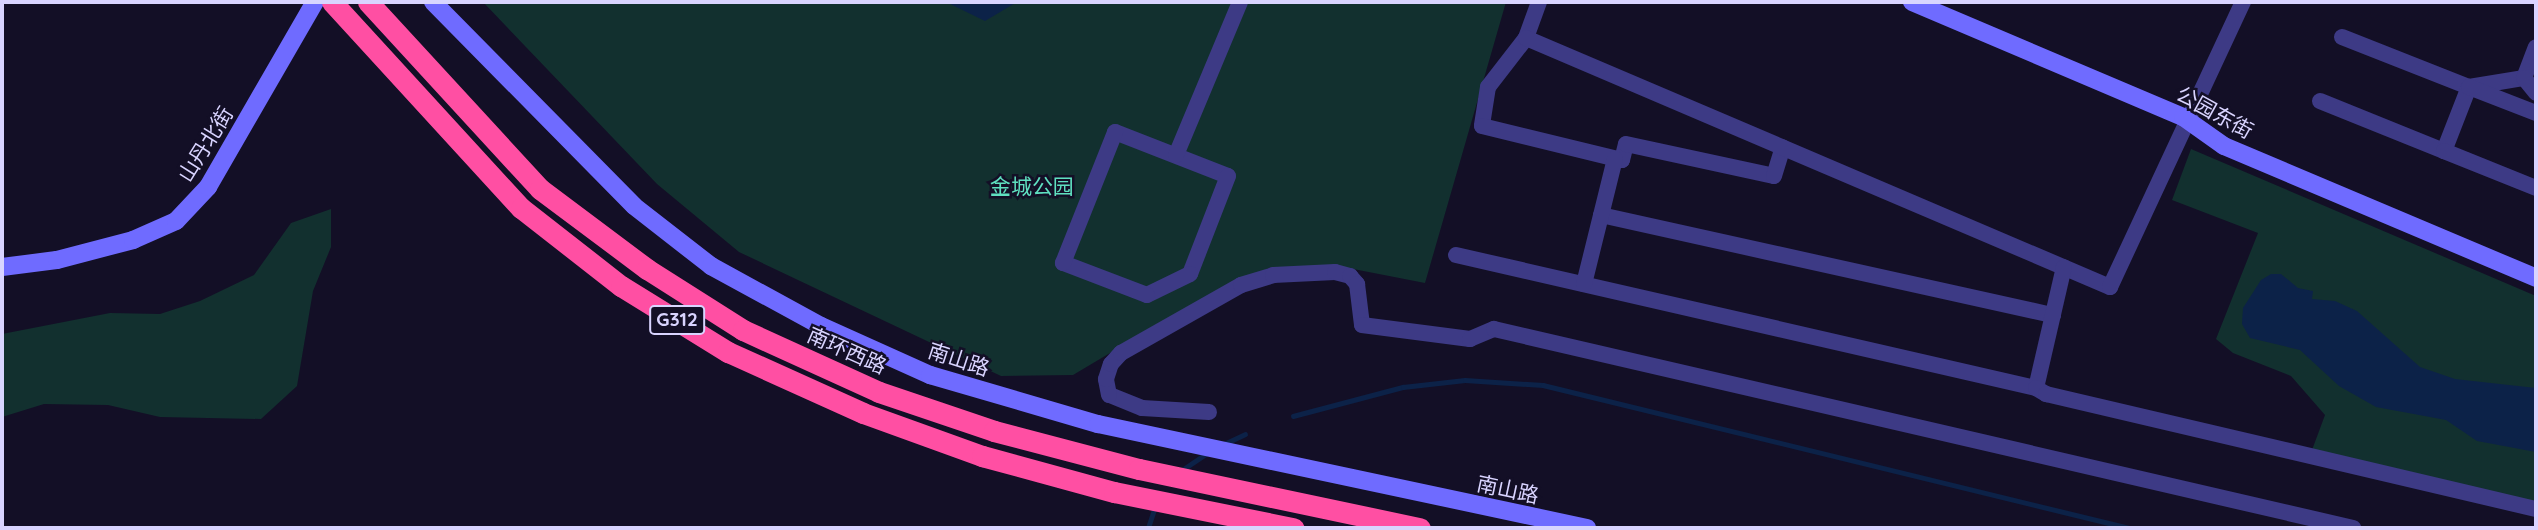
<!DOCTYPE html>
<html>
<head>
<meta charset="utf-8">
<style>
	body { margin:0 }
	#map { position:relative; width:2538px; height:530px; overflow:hidden; background:#130f26; font-family:Quicksand,"Noto Sans SC",sans-serif }
	div>[style] { position:absolute }
	.green>* { inset:0; background:#12302f }
	.water>* { inset:0; background:#0c2248 }
	.stream>* { height:4.5px; margin:-2.25px; padding:0 2.25px; transform-origin:2.25px; border-radius:2.25px; background:#0c2248 }
	.street>* { height:16px; margin:-8px; padding:0 8px; transform-origin:8px; border-radius:8px; background:#3d3a85 }
	.secondary>* { height:18px; margin:-9px; padding:0 9px; transform-origin:9px; border-radius:9px; background:#6f6bff }
	.highway>* { height:21px; margin:-10.5px; padding:0 10.5px; transform-origin:10.5px; border-radius:10.5px; background:#ff4fa3 }
	span { translate:-50% -50%; white-space:nowrap; text-align:center; line-height:1.15; -webkit-text-stroke:5px #130f26; paint-order:stroke }
	.shield-label span { padding:2px 5px; background:#130f26; border:2px solid; border-radius:5px; -webkit-text-stroke-width:0 }
	.shield-label { font-size:19px; color:#d9d4ff; font-weight:700 }
	.street-label { font-size:21px; color:#d9d4ff }
	.park-label { font-size:21px; color:#5fe0c0 }
	.frame { position:absolute; inset:0; border:4px solid #d9d4ff; pointer-events:none }
</style>
</head>
<body>
<div id="map">
	<div class="green">
		<i style="clip-path:polygon(483px 2px,1506px 2px,1425px 283px,1343px 267px,1271px 267px,1184px 309px,1073px 375px,1001px 376px,739px 252px,657px 184px)"></i>
		<i style="clip-path:polygon(2191px 149px,2536px 296px,2536px 505px,2312px 450px,2325px 415px,2291px 376px,2233px 353px,2216px 339px,2258px 233px,2172px 200px)"></i>
		<i style="clip-path:polygon(331px 209px,331px 247px,313px 291px,297px 386px,261px 419px,160px 417px,108px 405px,44px 404px,2px 417px,2px 334px,110px 313px,160px 314px,200px 301px,254px 275px,291px 223px)"></i>
	</div>
	<div class="water">
		<i style="clip-path:polygon(946px 2px,1017px 2px,985px 21px)"></i>
		<i style="clip-path:polygon(2271px 274px,2281px 274px,2298px 288px,2313px 291px,2312px 299px,2335px 301px,2357px 311px,2420px 367px,2455px 379px,2536px 388px,2536px 452px,2477px 441px,2446px 420px,2376px 407px,2339px 386px,2300px 350px,2250px 338px,2242px 324px,2243px 308px,2261px 280px)"></i>
	</div>
	<div class="stream">
		<i style="left:1293px;top:416px;width:114px;rotate:-14.8deg"></i>
		<i style="left:1403px;top:387px;width:62px;rotate:-6.4deg"></i>
		<i style="left:1465px;top:380px;width:78px;rotate:3.7deg"></i>
		<i style="left:1543px;top:385px;width:603px;rotate:13.71deg"></i>
		<i style="left:1224px;top:444px;width:23px;rotate:-25deg"></i>
		<i style="left:1182px;top:470px;width:30px;rotate:-34deg"></i>
		<i style="left:1148px;top:528px;width:23px;rotate:-72deg"></i>
	</div>
	<div class="street">
		<i style="left:1539px;top:2px;width:38px;rotate:110deg"></i>
		<i style="left:1526px;top:38px;width:62px;rotate:127.8deg"></i>
		<i style="left:1488px;top:87px;width:39px;rotate:99deg"></i>
		<i style="left:1482px;top:126px;width:144px;rotate:13.7deg"></i>
		<i style="left:1622px;top:160px;width:16px;rotate:-76deg"></i>
		<i style="left:1626px;top:144px;width:151px;rotate:12.2deg"></i>
		<i style="left:1774px;top:176px;width:30px;rotate:-73deg"></i>
		<i style="left:2342px;top:37px;width:136px;rotate:21.5deg"></i>
		<i style="left:2469px;top:87px;width:56px;rotate:-9.3deg"></i>
		<i style="left:1526px;top:38px;width:635px;rotate:23.09deg"></i>
		<i style="left:2110px;top:287px;width:315px;rotate:-65deg"></i>
		<i style="left:2524px;top:78px;width:33px;rotate:-69deg"></i>
		<i style="left:2524px;top:78px;width:19px;rotate:51deg"></i>
		<i style="left:2320px;top:101px;width:134px;rotate:22deg"></i>
		<i style="left:2444px;top:151px;width:69px;rotate:-68.7deg"></i>
		<i style="left:2469px;top:87px;width:72px;rotate:21.2deg"></i>
		<i style="left:1115px;top:132px;width:121px;rotate:21.3deg"></i>
		<i style="left:1228px;top:176px;width:105px;rotate:111.2deg"></i>
		<i style="left:1190px;top:274px;width:48px;rotate:154deg"></i>
		<i style="left:1147px;top:295px;width:90px;rotate:-159.1deg"></i>
		<i style="left:1063px;top:263px;width:141px;rotate:-68.3deg"></i>
		<i style="left:2444px;top:151px;width:99px;rotate:21.9deg"></i>
		<i style="left:1176px;top:155px;width:166px;rotate:-67.3deg"></i>
		<i style="left:1601px;top:215px;width:463px;rotate:12.5deg"></i>
		<i style="left:1456px;top:255px;width:595px;rotate:12.92deg"></i>
		<i style="left:2036px;top:388px;width:124px;rotate:-77deg"></i>
		<i style="left:1584px;top:284px;width:129px;rotate:-76.1deg"></i>
		<i style="left:2036px;top:388px;width:12px;rotate:31deg"></i>
		<i style="left:2046px;top:394px;width:503px;rotate:13.21deg"></i>
		<i style="left:1209px;top:412px;width:67px;rotate:-176.6deg"></i>
		<i style="left:1142px;top:408px;width:35px;rotate:-158deg"></i>
		<i style="left:1109px;top:395px;width:16px;rotate:-101deg"></i>
		<i style="left:1106px;top:379px;width:16px;rotate:-72deg"></i>
		<i style="left:1111px;top:364px;width:15px;rotate:-48deg"></i>
		<i style="left:1121px;top:353px;width:138px;rotate:-29.5deg"></i>
		<i style="left:1241px;top:285px;width:34px;rotate:-17deg"></i>
		<i style="left:1273px;top:275px;width:62px;rotate:-2.8deg"></i>
		<i style="left:1335px;top:272px;width:16px;rotate:15deg"></i>
		<i style="left:1350px;top:276px;width:11px;rotate:49deg"></i>
		<i style="left:1357px;top:284px;width:41px;rotate:83deg"></i>
		<i style="left:1362px;top:325px;width:109px;rotate:7.4deg"></i>
		<i style="left:1470px;top:339px;width:26px;rotate:-23deg"></i>
		<i style="left:1494px;top:329px;width:882px;rotate:13.04deg"></i>
	</div>
	<div class="secondary">
		<i style="left:433px;top:2px;width:286px;rotate:45.4deg"></i>
		<i style="left:634px;top:206px;width:98px;rotate:37.9deg"></i>
		<i style="left:711px;top:266px;width:125px;rotate:28.6deg"></i>
		<i style="left:821px;top:326px;width:120px;rotate:24.2deg"></i>
		<i style="left:930px;top:375px;width:175px;rotate:16.3deg"></i>
		<i style="left:1098px;top:424px;width:500px;rotate:12deg"></i>
		<i style="left:1912px;top:2px;width:294px;rotate:23deg"></i>
		<i style="left:2183px;top:117px;width:50px;rotate:35.3deg"></i>
		<i style="left:2224px;top:146px;width:339px;rotate:22.9deg"></i>
		<i style="left:2px;top:267px;width:55px;rotate:-7.3deg"></i>
		<i style="left:57px;top:260px;width:79px;rotate:-14.7deg"></i>
		<i style="left:133px;top:240px;width:47px;rotate:-23.8deg"></i>
		<i style="left:176px;top:221px;width:47px;rotate:-46.7deg"></i>
		<i style="left:208px;top:187px;width:214px;rotate:-60deg"></i>
	</div>
	<div class="highway">
		<i style="left:332px;top:2px;width:280px;rotate:47.5deg"></i>
		<i style="left:521px;top:208px;width:127px;rotate:38deg"></i>
		<i style="left:621px;top:286px;width:126px;rotate:31.7deg"></i>
		<i style="left:728px;top:352px;width:148px;rotate:24.3deg"></i>
		<i style="left:863px;top:413px;width:127px;rotate:19.9deg"></i>
		<i style="left:982px;top:456px;width:137px;rotate:15.3deg"></i>
		<i style="left:1114px;top:492px;width:183px;rotate:11.4deg"></i>
		<i style="left:368px;top:2px;width:254px;rotate:47.4deg"></i>
		<i style="left:540px;top:189px;width:134px;rotate:36.8deg"></i>
		<i style="left:647px;top:269px;width:114px;rotate:32.4deg"></i>
		<i style="left:743px;top:330px;width:149px;rotate:24.5deg"></i>
		<i style="left:879px;top:392px;width:121px;rotate:18.7deg"></i>
		<i style="left:994px;top:431px;width:150px;rotate:14.7deg"></i>
		<i style="left:1139px;top:469px;width:287px;rotate:11.9deg"></i>
	</div>
	<div class="shield-label">
		<span style="left:677px;top:320px">G312</span>
	</div>
	<div class="street-label">
		<span style="left:2215px;top:112px;rotate:29deg">公园东街</span>
		<span style="left:205px;top:144px;rotate:-58deg">山丹北街</span>
		<span style="left:847px;top:350px;rotate:24deg">南环西路</span>
		<span style="left:959px;top:359px;rotate:18deg">南山路</span>
		<span style="left:1508px;top:489px;rotate:12deg">南山路</span>
	</div>
	<div class="park-label">
		<span style="left:1032px;top:186px">金城公园</span>
	</div>
	<div class="frame"></div>
</div>
</body>
</html>
